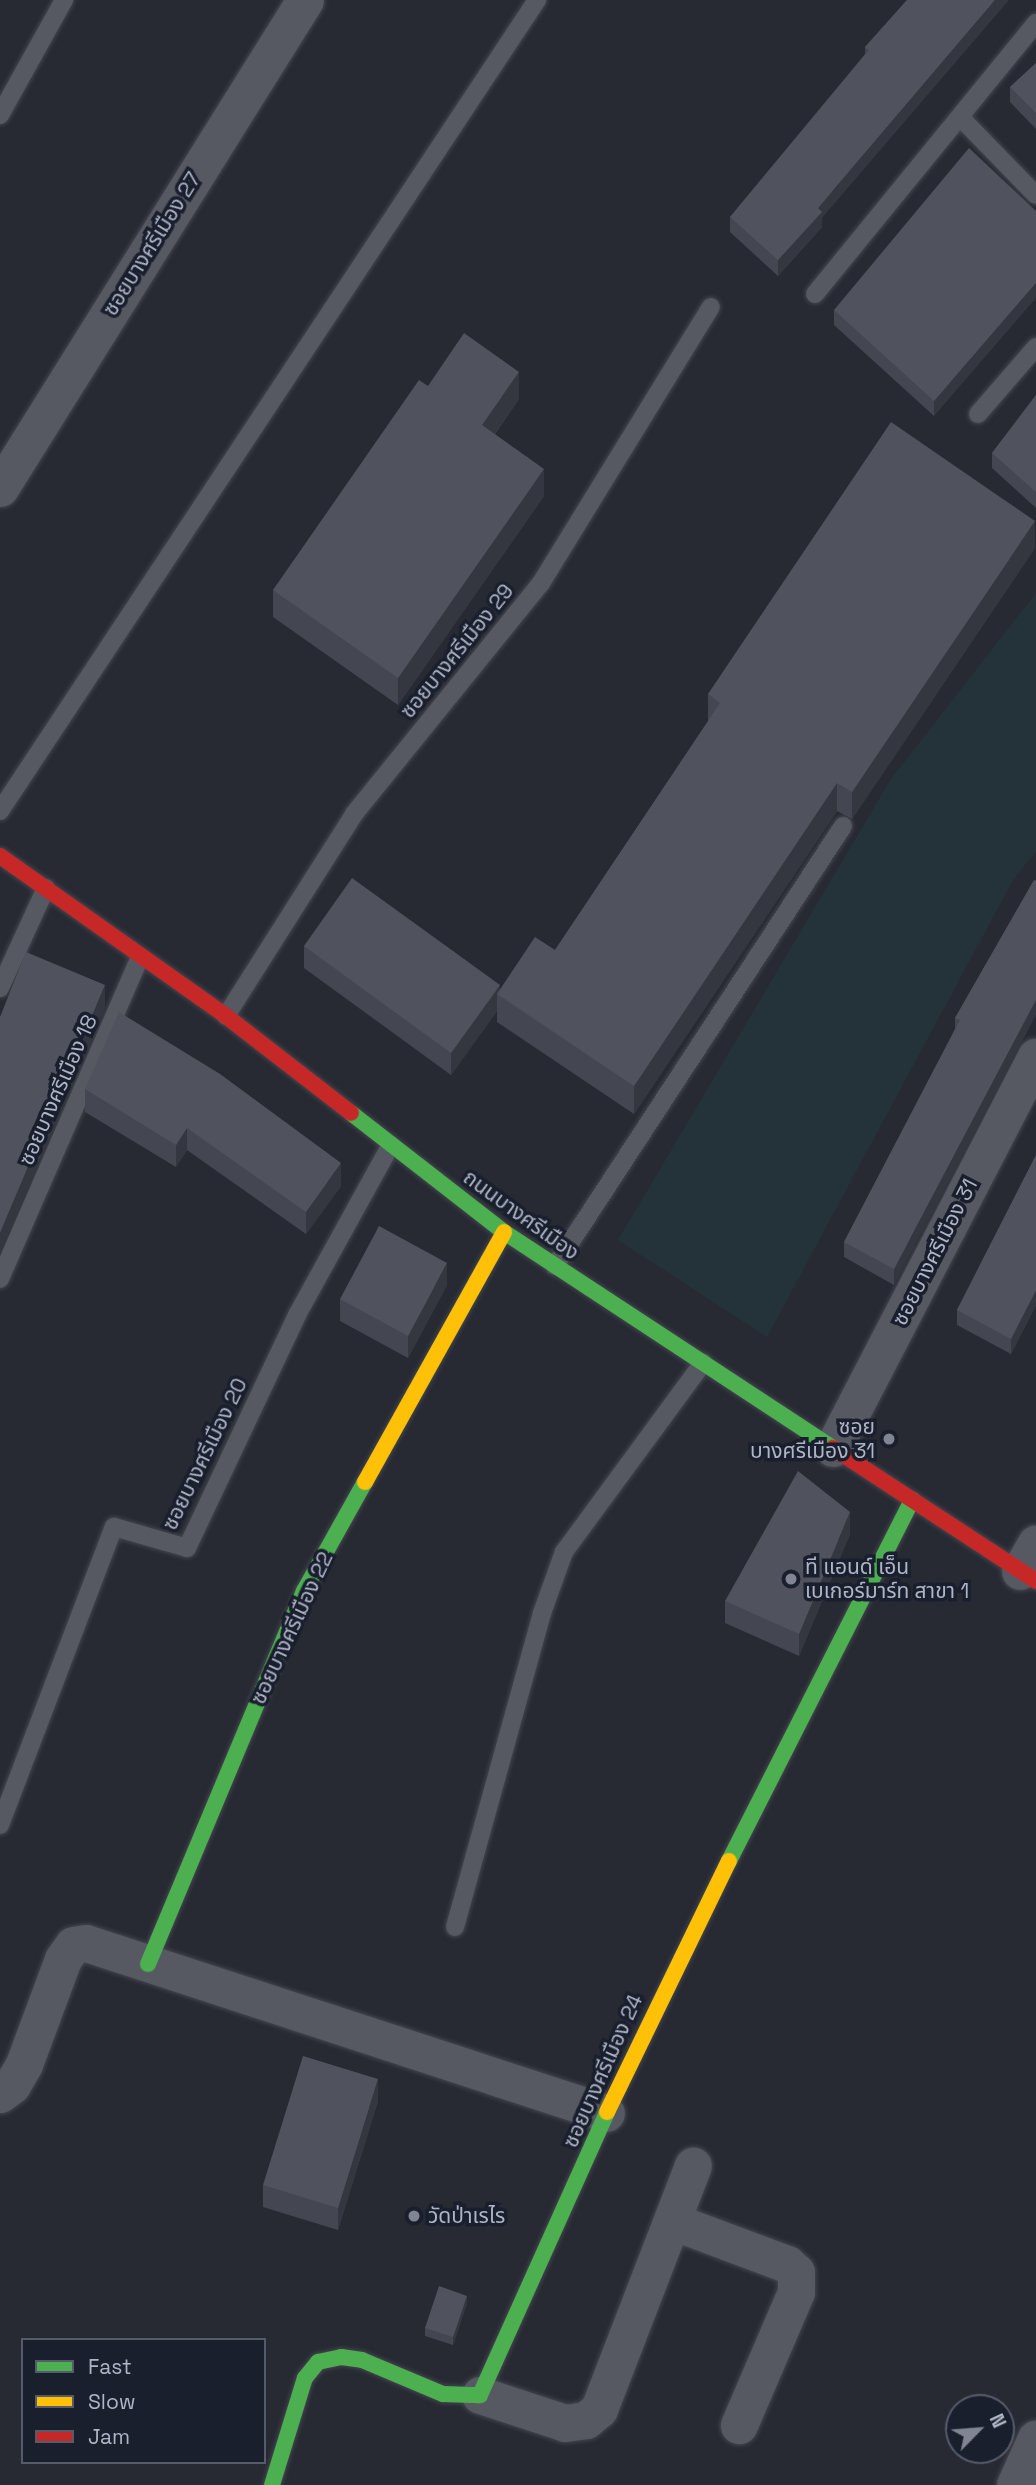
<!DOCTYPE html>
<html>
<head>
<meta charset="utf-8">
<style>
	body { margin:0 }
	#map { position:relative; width:1036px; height:2485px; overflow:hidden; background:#272a33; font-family:"Space Grotesk","Noto Sans Thai",sans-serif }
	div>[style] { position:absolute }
	.green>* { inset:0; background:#243339 }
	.roads { filter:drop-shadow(0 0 2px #43454d) drop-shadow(0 0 2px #43454d) }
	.lane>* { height:18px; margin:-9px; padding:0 9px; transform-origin:9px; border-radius:9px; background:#575962 }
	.street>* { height:37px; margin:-18.5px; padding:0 18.5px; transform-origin:18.5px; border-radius:18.5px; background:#575962 }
	.fast>* { height:16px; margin:-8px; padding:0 8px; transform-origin:8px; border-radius:8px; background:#4caf50 }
	.slow>* { height:16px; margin:-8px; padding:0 8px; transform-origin:8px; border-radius:8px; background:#ffc107 }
	.jam>* { height:16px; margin:-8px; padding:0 8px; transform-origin:8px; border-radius:8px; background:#c62828 }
	.wall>* { inset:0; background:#444752 }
	.shaded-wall>* { inset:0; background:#343740 }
	.building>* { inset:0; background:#50535e }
	.dots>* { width:19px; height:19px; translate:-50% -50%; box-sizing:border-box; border:4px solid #1a1f2e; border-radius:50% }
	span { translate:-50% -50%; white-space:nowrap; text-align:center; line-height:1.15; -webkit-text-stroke:7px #1a1f2e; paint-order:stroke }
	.street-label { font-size:21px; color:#b0b4c6 }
	.poi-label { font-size:21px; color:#b0b4c6 }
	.right { translate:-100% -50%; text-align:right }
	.left { translate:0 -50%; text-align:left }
	.legend { position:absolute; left:21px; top:2338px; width:245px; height:126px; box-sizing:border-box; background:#1a1f2e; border:2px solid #565b6b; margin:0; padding:9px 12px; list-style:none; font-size:21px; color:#b0b4c6 }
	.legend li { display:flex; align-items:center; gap:14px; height:35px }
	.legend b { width:35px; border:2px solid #565b6b }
	.north { position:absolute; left:945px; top:2394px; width:70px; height:70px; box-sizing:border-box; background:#1a1f2e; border:2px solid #565b6b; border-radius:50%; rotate:65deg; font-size:19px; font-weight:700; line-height:28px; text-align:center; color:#b0b4c6 }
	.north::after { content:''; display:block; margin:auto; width:24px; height:32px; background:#808493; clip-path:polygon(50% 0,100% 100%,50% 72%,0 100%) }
</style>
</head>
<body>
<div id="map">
	<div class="green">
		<i style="clip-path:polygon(1036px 593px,1036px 851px,1013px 880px,767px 1337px,618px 1240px,891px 779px)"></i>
	</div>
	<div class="roads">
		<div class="lane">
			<i style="left:0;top:115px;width:132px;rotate:-60.9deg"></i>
			<i style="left:961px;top:118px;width:107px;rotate:45.8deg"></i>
			<i style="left:815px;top:294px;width:350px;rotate:-50.8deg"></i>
			<i style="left:978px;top:414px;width:89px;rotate:-49.1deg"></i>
			<i style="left:0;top:811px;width:973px;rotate:-56.49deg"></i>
			<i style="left:0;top:988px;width:110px;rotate:-65.3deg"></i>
			<i style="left:226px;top:1016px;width:239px;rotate:-57.6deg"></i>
			<i style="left:354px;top:814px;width:297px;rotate:-51deg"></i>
			<i style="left:541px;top:583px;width:324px;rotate:-58.4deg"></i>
			<i style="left:555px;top:1266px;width:526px;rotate:-56.79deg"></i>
			<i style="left:0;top:1279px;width:351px;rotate:-66.5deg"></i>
			<i style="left:0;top:1825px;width:319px;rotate:-69.1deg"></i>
			<i style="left:114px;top:1527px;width:76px;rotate:16deg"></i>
			<i style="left:187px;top:1548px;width:258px;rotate:-64.7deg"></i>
			<i style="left:297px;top:1315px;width:194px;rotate:-61.1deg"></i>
			<i style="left:455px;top:1927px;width:326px;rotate:-74.5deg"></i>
			<i style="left:542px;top:1613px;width:65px;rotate:-70.2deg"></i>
			<i style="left:564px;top:1552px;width:235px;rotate:-53.7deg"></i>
		</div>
		<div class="street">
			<i style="left:0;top:488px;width:575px;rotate:-57.99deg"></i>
			<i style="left:833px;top:1448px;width:441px;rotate:-62.6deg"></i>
			<i style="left:1020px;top:1571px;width:32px;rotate:-60deg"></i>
			<i style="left:0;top:2094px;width:15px;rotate:-37deg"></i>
			<i style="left:12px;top:2085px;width:24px;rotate:-60deg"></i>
			<i style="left:24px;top:2064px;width:112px;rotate:-69.6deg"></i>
			<i style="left:63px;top:1959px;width:17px;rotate:-54deg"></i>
			<i style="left:73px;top:1945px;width:13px;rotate:-9deg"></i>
			<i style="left:86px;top:1943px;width:547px;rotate:18.1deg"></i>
			<i style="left:672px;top:2221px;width:123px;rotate:20.5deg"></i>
			<i style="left:787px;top:2264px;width:12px;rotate:42deg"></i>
			<i style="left:796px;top:2272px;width:20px;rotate:90deg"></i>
			<i style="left:796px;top:2292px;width:145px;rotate:113.2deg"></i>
			<i style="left:480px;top:2395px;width:89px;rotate:18.2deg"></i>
			<i style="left:565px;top:2423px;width:21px;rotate:-8deg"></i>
			<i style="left:586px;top:2420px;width:17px;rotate:-40deg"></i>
			<i style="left:599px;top:2409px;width:261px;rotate:-68.9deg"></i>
			<i style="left:1015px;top:2485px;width:51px;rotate:-65.9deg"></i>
		</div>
		<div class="fast">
			<i style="left:351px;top:1113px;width:194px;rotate:37.9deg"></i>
			<i style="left:504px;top:1232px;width:394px;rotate:33.3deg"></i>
			<i style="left:729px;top:1861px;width:405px;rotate:-63.1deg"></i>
			<i style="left:148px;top:1964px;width:404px;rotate:-67.3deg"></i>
			<i style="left:304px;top:1591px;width:125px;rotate:-60.8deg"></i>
			<i style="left:272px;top:2485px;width:112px;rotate:-72.9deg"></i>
			<i style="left:305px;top:2378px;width:21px;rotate:-51deg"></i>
			<i style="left:318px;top:2362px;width:24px;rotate:-12deg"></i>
			<i style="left:341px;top:2357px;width:21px;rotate:8deg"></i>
			<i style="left:362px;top:2360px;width:88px;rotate:22.8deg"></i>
			<i style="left:443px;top:2394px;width:37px;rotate:2deg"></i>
			<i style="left:480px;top:2395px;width:310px;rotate:-65.8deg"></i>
		</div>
		<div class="slow">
			<i style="left:365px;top:1482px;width:286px;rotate:-60.9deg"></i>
			<i style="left:607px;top:2112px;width:279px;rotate:-64.1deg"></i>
		</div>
		<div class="jam">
			<i style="left:0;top:856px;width:277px;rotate:35.3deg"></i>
			<i style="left:226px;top:1016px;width:158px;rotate:37.8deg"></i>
			<i style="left:833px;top:1448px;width:243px;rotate:33.2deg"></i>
		</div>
	</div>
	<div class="wall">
		<i style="clip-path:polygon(907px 0,822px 218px,822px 227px,778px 276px,730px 232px,730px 217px,865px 54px,865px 47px)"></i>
		<i style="clip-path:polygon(1036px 63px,1036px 129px,1010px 102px,1010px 87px)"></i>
		<i style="clip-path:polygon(1036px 211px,934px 416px,834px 325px,834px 310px)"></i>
		<i style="clip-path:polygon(428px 386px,519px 399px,495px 434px,544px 496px,398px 705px,273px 617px,273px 590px)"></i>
		<i style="clip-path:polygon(1036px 395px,1036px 508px,992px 468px,992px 453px)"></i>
		<i style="clip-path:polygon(1035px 548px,852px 819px,837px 811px,634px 1114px,497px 1022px,497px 1011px,451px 1075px,304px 968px,304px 946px,500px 990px,555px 950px,708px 722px,708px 694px)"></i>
		<i style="clip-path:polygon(1034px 880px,894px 1285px,844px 1257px,844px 1242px,955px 1029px,955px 1018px)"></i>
		<i style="clip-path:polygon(85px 1089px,341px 1186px,306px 1234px,187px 1150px,176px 1167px,85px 1112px)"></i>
		<i style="clip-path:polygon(1036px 1155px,1036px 1305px,1011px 1354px,957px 1325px,957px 1310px)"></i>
		<i style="clip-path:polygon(447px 1285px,408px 1358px,340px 1321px,340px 1299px)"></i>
		<i style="clip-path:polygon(850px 1534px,799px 1656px,725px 1623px,725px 1601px)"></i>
		<i style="clip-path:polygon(378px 2101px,338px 2230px,263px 2207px,263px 2185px)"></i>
		<i style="clip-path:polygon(467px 2303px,453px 2345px,425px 2336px,425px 2328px)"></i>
	</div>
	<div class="shaded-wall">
		<i style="clip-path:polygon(995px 0,1009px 0,822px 218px,822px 227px,778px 276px,778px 260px,818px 208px)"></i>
		<i style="clip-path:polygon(1036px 283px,1036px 298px,934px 416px,934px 401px)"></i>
		<i style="clip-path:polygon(519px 372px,519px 399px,482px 452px,482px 425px)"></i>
		<i style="clip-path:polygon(544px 469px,544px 496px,398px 705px,398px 678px)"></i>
		<i style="clip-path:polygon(1035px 521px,1035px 548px,852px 819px,852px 792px)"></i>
		<i style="clip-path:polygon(837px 783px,837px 811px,634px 1114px,634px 1086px)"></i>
		<i style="clip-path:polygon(105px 985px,105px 1008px,0 1255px,0 1233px)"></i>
		<i style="clip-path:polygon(500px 985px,500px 995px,497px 994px,497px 1011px,451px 1075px,451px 1053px)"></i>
		<i style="clip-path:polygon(1036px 1000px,1036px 1015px,894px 1285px,894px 1269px)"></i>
		<i style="clip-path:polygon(187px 1128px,187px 1150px,176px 1167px,176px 1145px)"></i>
		<i style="clip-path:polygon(341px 1163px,341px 1186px,306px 1234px,306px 1212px)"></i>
		<i style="clip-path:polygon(447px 1263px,447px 1285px,408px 1358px,408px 1336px)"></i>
		<i style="clip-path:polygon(1036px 1290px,1036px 1305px,1011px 1354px,1011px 1339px)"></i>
		<i style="clip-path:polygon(850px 1512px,850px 1534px,799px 1656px,799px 1634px)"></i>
		<i style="clip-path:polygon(378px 2079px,378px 2101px,338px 2230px,338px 2208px)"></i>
		<i style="clip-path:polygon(467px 2296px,467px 2303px,453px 2345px,453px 2337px)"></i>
	</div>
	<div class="building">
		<i style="clip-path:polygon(907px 0,995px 0,818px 208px,822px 212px,778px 260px,730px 217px,869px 50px,865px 47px)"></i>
		<i style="clip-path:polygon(1036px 63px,1036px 113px,1010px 87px)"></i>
		<i style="clip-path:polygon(969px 148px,1036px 211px,1036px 283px,934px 401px,834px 310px)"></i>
		<i style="clip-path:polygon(464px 333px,519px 372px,482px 425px,544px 469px,398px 678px,273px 590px,419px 380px,428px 386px)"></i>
		<i style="clip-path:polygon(1036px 395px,1036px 492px,992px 453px)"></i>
		<i style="clip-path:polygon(891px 422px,1035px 521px,852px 792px,837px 783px,634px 1086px,497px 994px,535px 937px,555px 950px,720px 703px,708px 694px)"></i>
		<i style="clip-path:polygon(352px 878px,500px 985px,451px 1053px,304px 946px)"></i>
		<i style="clip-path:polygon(1034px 880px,1036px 881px,1036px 1000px,894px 1269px,844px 1242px,960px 1020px,955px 1018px)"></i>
		<i style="clip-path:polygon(26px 952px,105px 985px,0 1233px,0 1017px)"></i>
		<i style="clip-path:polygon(119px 1012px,220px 1074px,341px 1163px,306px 1212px,187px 1128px,176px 1145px,85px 1089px)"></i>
		<i style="clip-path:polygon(1036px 1155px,1036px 1290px,1011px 1339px,957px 1310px)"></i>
		<i style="clip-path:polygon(379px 1226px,447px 1263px,408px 1336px,340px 1299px)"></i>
		<i style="clip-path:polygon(798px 1471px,850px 1512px,799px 1634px,725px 1601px)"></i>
		<i style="clip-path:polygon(303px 2056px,378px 2079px,338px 2208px,263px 2185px)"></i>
		<i style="clip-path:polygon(439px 2286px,467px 2296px,453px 2337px,425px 2328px)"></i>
	</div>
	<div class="dots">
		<i style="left:889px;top:1439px;background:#808493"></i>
		<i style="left:791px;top:1579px;background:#808493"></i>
		<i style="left:414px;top:2216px;background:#808493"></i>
	</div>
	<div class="street-label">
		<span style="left:152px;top:244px;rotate:-58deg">ซอยบางศรีเมือง 27</span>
		<span style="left:457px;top:651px;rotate:-51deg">ซอยบางศรีเมือง 29</span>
		<span style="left:58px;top:1090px;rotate:-66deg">ซอยบางศรีเมือง 18</span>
		<span style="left:521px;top:1215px;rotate:36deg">ถนนบางศรีเมือง</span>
		<span style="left:935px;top:1252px;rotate:-63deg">ซอยบางศรีเมือง 31</span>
		<span style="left:205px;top:1454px;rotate:-64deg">ซอยบางศรีเมือง 20</span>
		<span style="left:292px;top:1628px;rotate:-65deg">ซอยบางศรีเมือง 22</span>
		<span style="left:603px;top:2071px;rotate:-66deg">ซอยบางศรีเมือง 24</span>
	</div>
	<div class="poi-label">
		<span class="right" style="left:875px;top:1439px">ซอย<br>บางศรีเมือง 31</span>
		<span class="left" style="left:805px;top:1579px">ที แอนด์ เอ็น<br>เบเกอร์มาร์ท สาขา 1</span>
		<span class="left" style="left:428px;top:2216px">วัดป่าเรไร</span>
	</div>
	<ul class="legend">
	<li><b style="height:9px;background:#4caf50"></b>Fast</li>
	<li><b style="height:9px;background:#ffc107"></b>Slow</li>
	<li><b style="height:9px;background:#c62828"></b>Jam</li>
	</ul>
	<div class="north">N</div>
</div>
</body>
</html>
